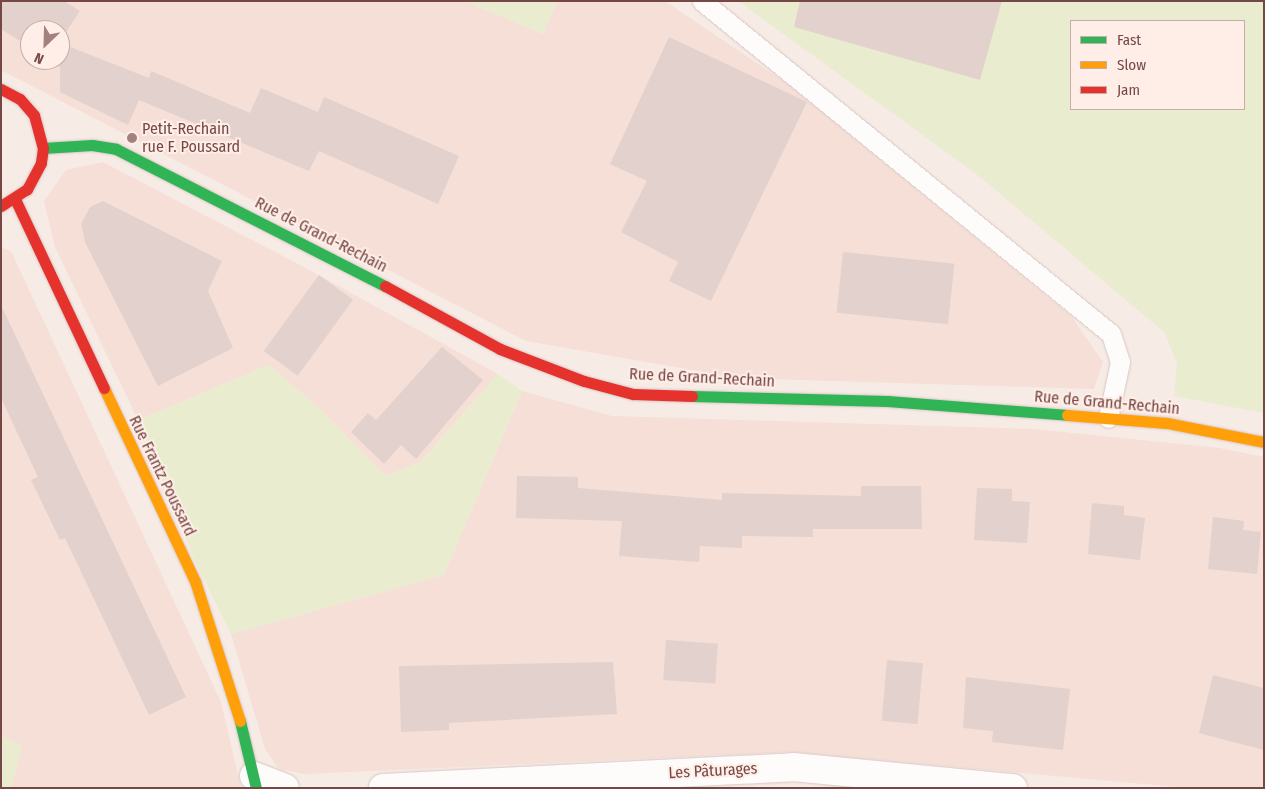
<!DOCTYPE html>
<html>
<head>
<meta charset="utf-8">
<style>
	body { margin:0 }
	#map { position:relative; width:1265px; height:789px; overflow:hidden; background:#f7ebe6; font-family:"Fira Sans Condensed",sans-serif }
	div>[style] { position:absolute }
	.residential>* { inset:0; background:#f5dfd7 }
	.green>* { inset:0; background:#e9eccf }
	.building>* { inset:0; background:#e3d1cd; transform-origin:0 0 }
	.roads { filter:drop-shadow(0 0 1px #d8c7c4) drop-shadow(0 0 1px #d8c7c4) }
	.lane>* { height:19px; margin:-9.5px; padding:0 9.5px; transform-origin:9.5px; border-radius:9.5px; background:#fefcfb }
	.street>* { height:28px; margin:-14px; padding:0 14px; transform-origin:14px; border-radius:14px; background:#fefcfb }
	.fast>* { height:11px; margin:-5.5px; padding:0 5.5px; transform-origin:5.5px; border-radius:5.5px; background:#30b455 }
	.slow>* { height:11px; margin:-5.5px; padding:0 5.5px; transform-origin:5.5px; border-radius:5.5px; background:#ff9f0a }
	.jam>* { height:11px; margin:-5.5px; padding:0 5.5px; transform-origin:5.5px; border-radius:5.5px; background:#e5322d }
	.dots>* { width:14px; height:14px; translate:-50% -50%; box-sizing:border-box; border:2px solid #ffeee7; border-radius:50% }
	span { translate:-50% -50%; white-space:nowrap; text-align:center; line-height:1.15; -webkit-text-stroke:4px #ffeee7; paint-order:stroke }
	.poi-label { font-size:16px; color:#764845 }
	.left { translate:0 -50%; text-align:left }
	.street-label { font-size:16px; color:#764845 }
	.frame { position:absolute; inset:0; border:2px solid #764845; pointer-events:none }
	.legend { position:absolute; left:1070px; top:20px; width:175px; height:90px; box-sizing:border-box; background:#ffeee7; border:1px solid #c8aca6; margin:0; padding:6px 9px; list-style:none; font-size:15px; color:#764845 }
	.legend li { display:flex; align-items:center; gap:10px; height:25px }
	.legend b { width:25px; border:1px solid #c8aca6 }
	.north { position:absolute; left:20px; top:20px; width:50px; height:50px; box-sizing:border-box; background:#ffeee7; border:1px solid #c8aca6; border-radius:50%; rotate:204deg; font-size:14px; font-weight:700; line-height:20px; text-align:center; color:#764845 }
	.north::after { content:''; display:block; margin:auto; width:18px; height:22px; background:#a3817d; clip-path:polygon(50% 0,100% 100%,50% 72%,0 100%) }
</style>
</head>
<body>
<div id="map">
	<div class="residential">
		<i style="clip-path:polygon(evenodd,1px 1px,465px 1px,543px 34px,557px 1px,665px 1px,789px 85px,1071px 316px,1103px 362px,1094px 389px,738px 378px,526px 341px,1px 70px,1px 1px,30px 30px,60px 30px,60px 60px,30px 60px,30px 30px)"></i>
		<i style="clip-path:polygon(103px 162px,304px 267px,498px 374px,420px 462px,386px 476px,319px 408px,269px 365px,138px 420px,55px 247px,44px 201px,66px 170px)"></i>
		<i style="clip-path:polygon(1px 247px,11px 251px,221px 702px,241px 788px,11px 788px,22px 746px,1px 736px)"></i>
		<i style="clip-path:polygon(522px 391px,612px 416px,1034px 429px,1219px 448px,1264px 457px,1264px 788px,1187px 788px,791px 752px,305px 774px,279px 769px,265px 749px,231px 634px,444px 575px)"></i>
	</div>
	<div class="green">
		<i style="clip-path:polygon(465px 1px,557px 1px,543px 34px)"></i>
		<i style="clip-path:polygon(evenodd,738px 1px,1264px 1px,1264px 413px,1174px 396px,1177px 364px,1165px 333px,979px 176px,738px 1px,1071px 21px,1244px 21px,1244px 109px,1071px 109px,1071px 21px)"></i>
		<i style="clip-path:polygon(269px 365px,319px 408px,386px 476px,420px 462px,498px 374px,522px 391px,444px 575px,231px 634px,196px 563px,138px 420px)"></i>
		<i style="clip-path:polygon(1px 736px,22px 746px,11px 788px,1px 788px)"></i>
	</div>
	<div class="building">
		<i style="clip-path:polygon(1px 1px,64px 1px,80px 11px,60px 41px,60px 30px,30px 30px,30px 47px,1px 29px)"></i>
		<i style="clip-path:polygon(800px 1px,1002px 1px,980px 80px,794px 27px)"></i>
		<i style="clip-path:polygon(669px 37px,807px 102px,711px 301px,669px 281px,678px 262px,621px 232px,647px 181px,610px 164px)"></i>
		<i style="clip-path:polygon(60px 43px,149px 78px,151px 71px,250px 113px,261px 88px,318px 112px,324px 97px,459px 156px,438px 204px,319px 151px,309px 171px,139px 100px,128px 125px,60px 92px)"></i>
		<i style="clip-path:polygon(103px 201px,222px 261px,208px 291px,233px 348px,158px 386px,85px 242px,81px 224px,90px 207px)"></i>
		<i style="left:843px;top:252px;width:112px;height:61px;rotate:6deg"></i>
		<i style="left:319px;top:275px;width:42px;height:94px;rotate:36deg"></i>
		<i style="clip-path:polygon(1px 305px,186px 697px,149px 715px,65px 538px,60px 540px,31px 480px,38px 477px,1px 398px)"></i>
		<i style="clip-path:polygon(442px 347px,483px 380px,416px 459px,401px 445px,384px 464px,351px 432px,368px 413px,376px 420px)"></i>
		<i style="clip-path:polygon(517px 476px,578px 477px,578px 488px,722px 500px,722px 493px,861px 496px,861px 486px,921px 486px,922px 529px,813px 529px,813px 537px,742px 536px,742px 548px,700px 546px,699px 562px,619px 556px,622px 521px,516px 518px)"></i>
		<i style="clip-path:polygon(977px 488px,1012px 489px,1012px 501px,1030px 502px,1027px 543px,974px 540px)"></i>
		<i style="clip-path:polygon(1092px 503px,1124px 506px,1124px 515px,1145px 518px,1140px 560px,1088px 554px)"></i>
		<i style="clip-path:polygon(1213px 517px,1244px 521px,1243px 530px,1261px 532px,1257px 574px,1208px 569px)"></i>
		<i style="left:666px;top:640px;width:52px;height:40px;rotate:4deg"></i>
		<i style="left:887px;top:660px;width:36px;height:61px;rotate:5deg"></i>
		<i style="clip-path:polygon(613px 662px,617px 714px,449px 723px,449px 730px,401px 732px,399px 666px)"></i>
		<i style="clip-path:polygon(1213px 675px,1264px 688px,1264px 750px,1199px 733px)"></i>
		<i style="clip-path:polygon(966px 677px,1070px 689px,1063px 750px,992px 742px,993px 731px,963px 728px)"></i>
	</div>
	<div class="roads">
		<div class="lane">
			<i style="left:702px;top:1px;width:527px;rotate:39.15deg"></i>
			<i style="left:1111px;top:334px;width:29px;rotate:72deg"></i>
			<i style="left:1120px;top:362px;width:57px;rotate:102.1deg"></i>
		</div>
		<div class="street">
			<i style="left:254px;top:776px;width:33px;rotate:21deg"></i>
			<i style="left:383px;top:788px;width:411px;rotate:-2.9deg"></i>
			<i style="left:793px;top:767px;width:221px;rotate:5.5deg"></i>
		</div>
		<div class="fast">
			<i style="left:43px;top:148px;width:49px;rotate:-3.5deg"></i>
			<i style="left:92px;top:145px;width:24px;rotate:9deg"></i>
			<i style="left:116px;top:149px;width:302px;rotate:27deg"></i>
			<i style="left:692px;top:396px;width:195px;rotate:1.5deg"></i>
			<i style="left:887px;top:401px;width:181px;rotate:4.4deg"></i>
			<i style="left:240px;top:721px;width:69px;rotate:76.6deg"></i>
		</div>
		<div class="slow">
			<i style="left:104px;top:388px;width:213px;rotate:64.8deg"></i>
			<i style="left:195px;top:581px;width:147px;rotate:72.2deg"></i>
			<i style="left:1067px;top:415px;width:100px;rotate:4.6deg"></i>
			<i style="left:1167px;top:423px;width:99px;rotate:11.1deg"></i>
		</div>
		<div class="jam">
			<i style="left:1px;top:89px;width:21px;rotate:28deg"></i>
			<i style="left:20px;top:99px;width:21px;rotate:49deg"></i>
			<i style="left:34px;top:115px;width:34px;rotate:75deg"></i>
			<i style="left:43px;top:148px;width:15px;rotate:98deg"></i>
			<i style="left:41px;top:163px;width:30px;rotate:118deg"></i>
			<i style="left:27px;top:189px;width:31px;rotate:147deg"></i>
			<i style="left:15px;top:199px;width:209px;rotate:64.8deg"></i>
			<i style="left:385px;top:286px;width:131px;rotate:28.7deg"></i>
			<i style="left:500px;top:349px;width:90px;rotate:20.9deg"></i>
			<i style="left:584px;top:381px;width:51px;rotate:14.9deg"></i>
			<i style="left:633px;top:394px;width:59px;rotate:1.9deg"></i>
		</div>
	</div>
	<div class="dots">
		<i style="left:132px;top:138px;background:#a3817d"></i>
	</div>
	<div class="poi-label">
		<span class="left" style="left:142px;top:138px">Petit-Rechain<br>rue F. Poussard</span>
	</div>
	<div class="street-label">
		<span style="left:321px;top:235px;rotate:27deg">Rue de Grand-Rechain</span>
		<span style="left:702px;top:378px;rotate:3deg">Rue de Grand-Rechain</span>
		<span style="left:1107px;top:403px;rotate:5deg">Rue de Grand-Rechain</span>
		<span style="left:162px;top:476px;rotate:64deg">Rue Frantz Poussard</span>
		<span style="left:713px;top:771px;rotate:-3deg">Les Pâturages</span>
	</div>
	<div class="frame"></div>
	<ul class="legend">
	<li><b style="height:6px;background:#30b455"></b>Fast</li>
	<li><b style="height:6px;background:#ff9f0a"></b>Slow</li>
	<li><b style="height:6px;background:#e5322d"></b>Jam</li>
	</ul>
	<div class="north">N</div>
</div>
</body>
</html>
